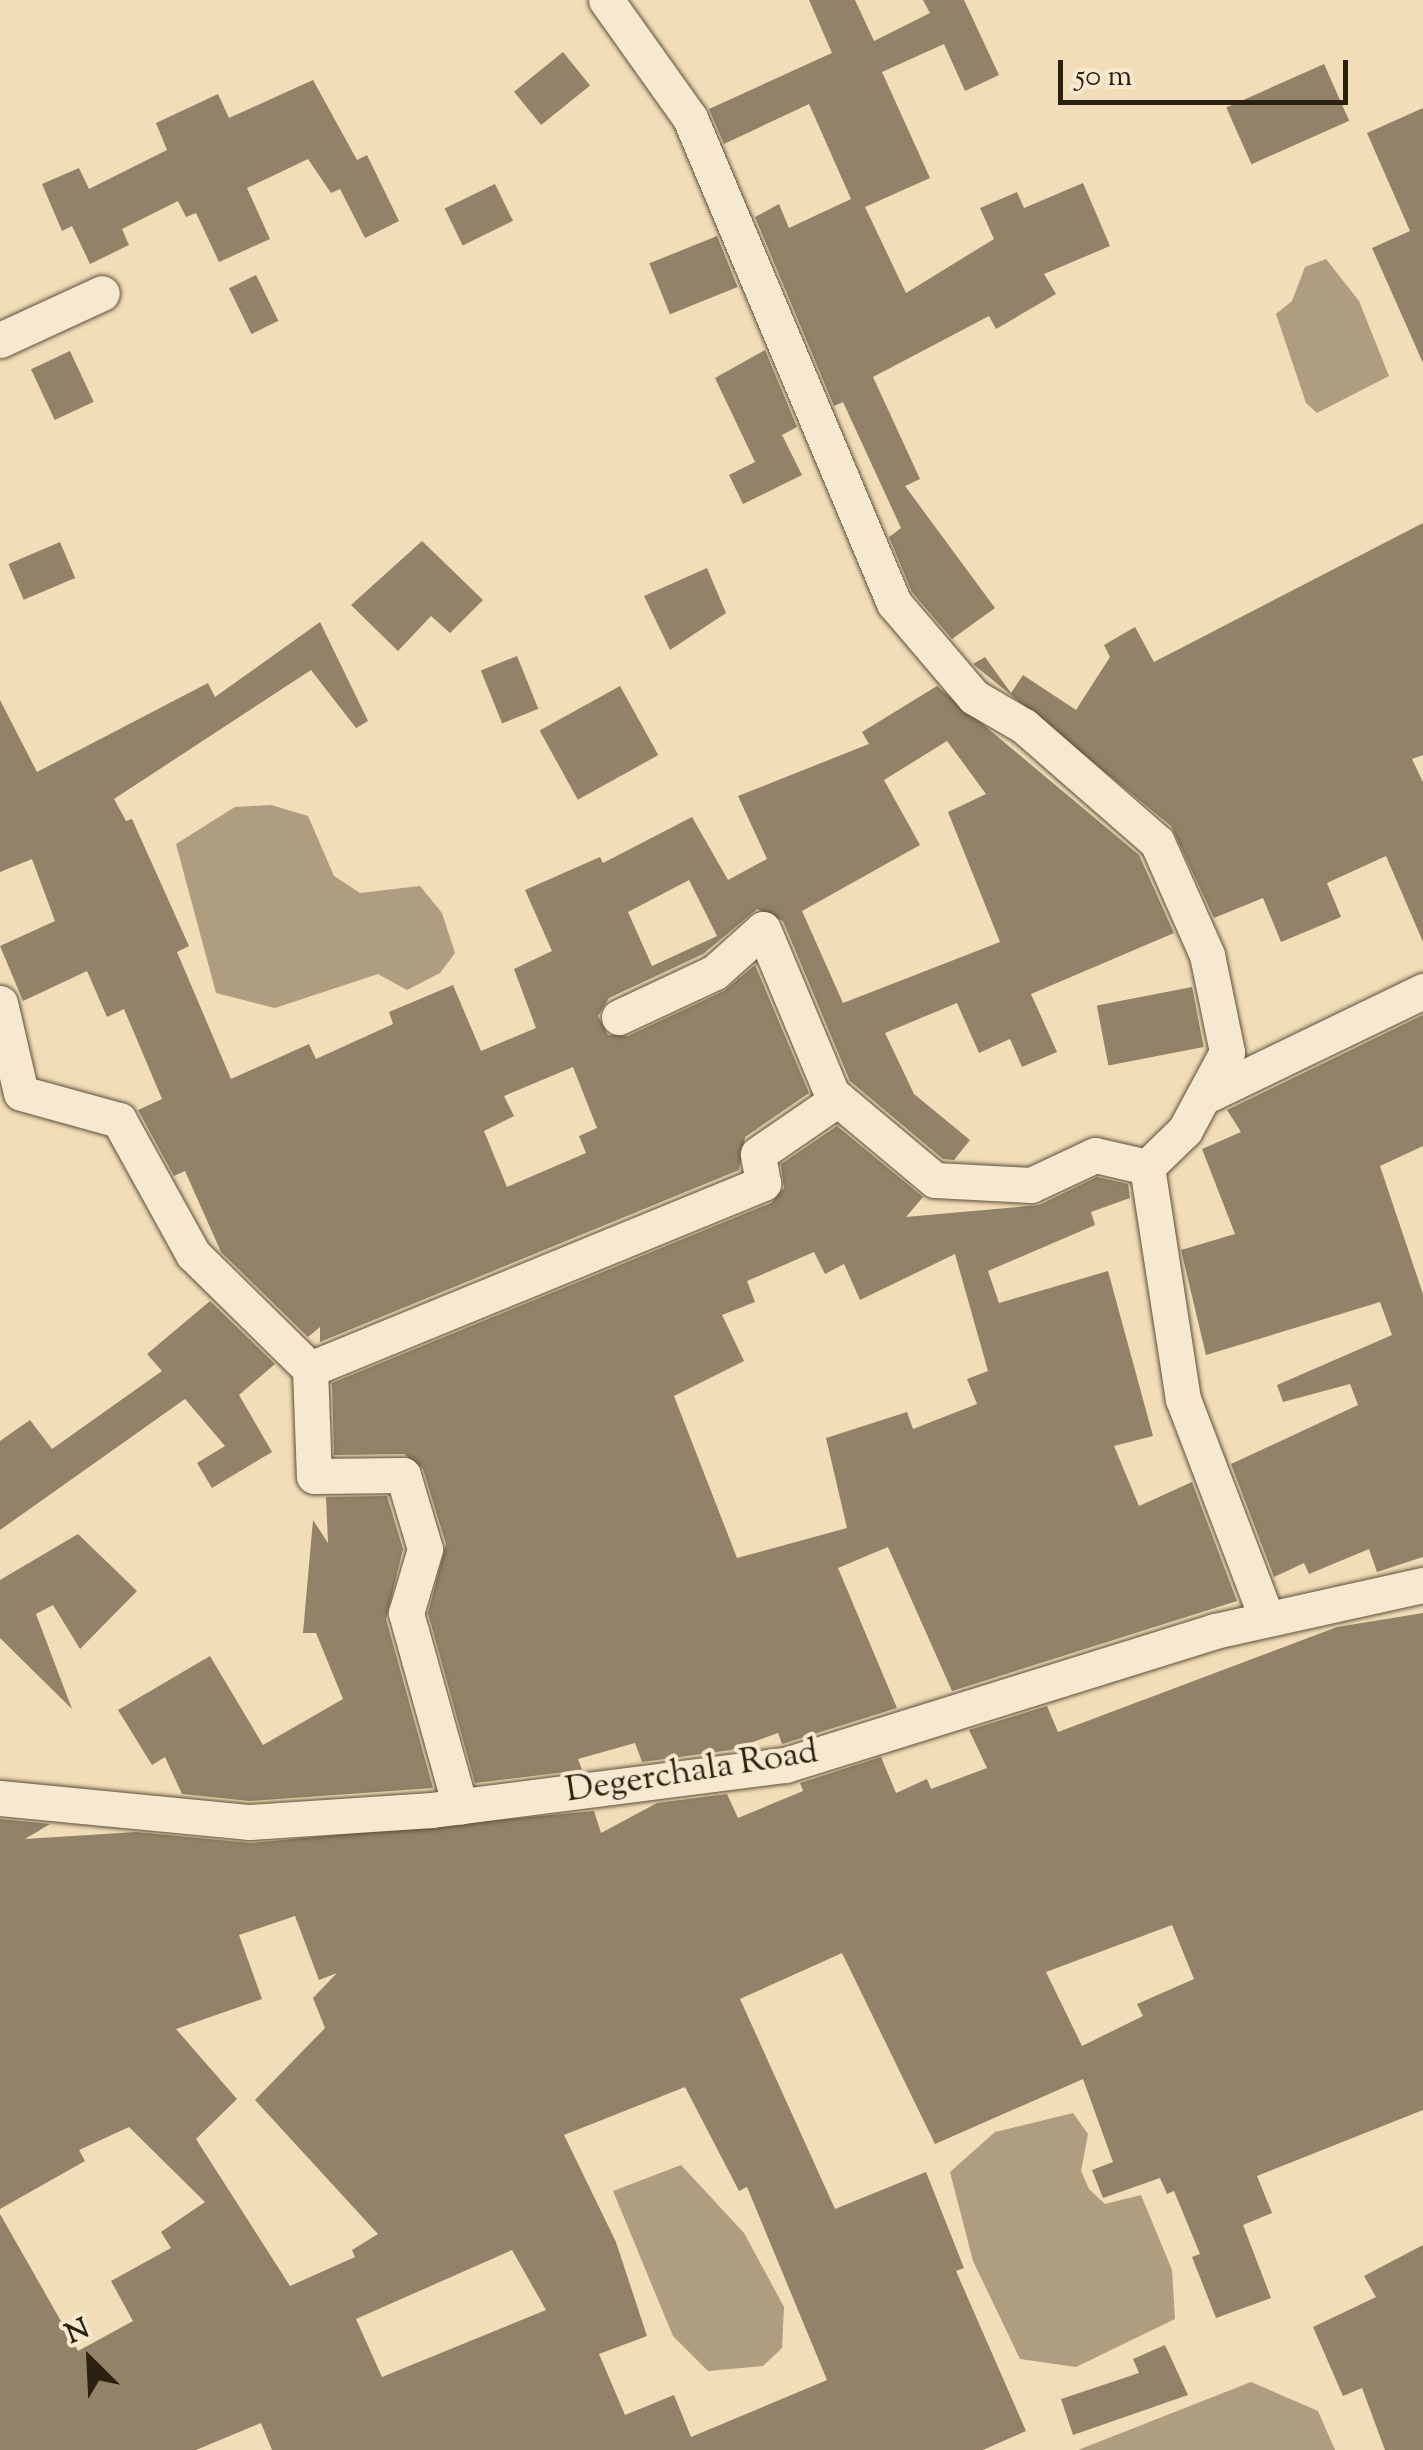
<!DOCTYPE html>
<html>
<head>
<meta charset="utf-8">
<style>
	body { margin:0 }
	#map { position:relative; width:1423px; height:2450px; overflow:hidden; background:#f1ddb7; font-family:"Sorts Mill Goudy",serif }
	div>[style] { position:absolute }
	.water>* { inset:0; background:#ae9d7e }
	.building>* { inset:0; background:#928267; transform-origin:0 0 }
	.roads { filter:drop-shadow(0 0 2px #5d4f3a) drop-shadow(0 0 2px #5d4f3a) }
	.street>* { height:35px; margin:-17.5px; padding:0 17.5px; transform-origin:17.5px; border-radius:17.5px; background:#f6e9d0 }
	span { translate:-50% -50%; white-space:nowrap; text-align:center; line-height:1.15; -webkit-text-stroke:8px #f6e9d0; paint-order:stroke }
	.street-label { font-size:35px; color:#2c2010 }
	.north { position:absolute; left:40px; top:2310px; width:100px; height:100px; -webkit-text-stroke:8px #f6e9d0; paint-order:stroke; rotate:336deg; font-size:28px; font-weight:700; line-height:40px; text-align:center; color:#2c2010 }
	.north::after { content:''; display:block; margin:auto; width:35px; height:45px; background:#2c2010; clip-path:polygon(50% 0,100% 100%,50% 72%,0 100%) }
	.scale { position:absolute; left:1058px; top:60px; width:290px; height:45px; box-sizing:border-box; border:5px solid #2c2010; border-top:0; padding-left:12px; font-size:30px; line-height:35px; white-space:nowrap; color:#2c2010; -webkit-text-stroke:8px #f6e9d0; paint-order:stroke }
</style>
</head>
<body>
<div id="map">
	<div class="water">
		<i style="clip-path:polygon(1326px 259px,1359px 301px,1389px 376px,1317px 413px,1306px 403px,1276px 314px,1292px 301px,1305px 267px)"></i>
		<i style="clip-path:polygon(271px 805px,308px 816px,334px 876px,360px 893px,420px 886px,442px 913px,455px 953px,440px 973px,407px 990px,378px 974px,275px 1008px,216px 993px,176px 844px,235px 807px)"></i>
		<i style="clip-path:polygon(1073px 2113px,1088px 2134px,1081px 2171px,1089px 2189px,1105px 2204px,1141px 2195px,1172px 2270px,1175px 2319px,1076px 2367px,1020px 2359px,973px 2261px,950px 2172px,995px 2132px)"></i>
		<i style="clip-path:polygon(681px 2165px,744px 2233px,784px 2307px,782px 2348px,763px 2366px,708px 2371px,673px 2336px,613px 2191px)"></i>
		<i style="clip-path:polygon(1251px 2382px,1318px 2411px,1335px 2450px,1078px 2450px)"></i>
	</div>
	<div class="building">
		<i style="clip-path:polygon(809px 0,855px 0,874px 41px,930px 13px,923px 0,964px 0,999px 75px,965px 91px,944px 44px,882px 72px,930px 178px,865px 207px,906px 293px,994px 239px,980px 208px,1017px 192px,1024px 208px,1083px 183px,1110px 246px,1044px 274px,1056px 294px,996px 329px,989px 316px,873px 377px,920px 479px,905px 486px,995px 608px,952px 639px,912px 592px,889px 537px,901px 528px,843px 402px,834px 406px,755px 217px,779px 204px,789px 228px,851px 199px,809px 104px,724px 144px,709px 109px,832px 53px)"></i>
		<i style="left:563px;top:52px;width:43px;height:63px;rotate:51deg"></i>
		<i style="left:1324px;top:64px;width:62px;height:107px;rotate:66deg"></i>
		<i style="clip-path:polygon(313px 80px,357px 160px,367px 155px,399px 221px,365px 238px,340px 189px,331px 193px,308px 159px,247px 188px,270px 239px,219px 262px,196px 213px,186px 217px,178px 201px,122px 229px,129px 245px,90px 264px,72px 226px,62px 231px,42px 184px,79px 168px,89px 189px,167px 150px,156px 123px,218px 94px,229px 118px)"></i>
		<i style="clip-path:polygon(1423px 108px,1423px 363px,1372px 248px,1410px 231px,1367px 133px)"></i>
		<i style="left:495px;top:184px;width:41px;height:56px;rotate:64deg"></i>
		<i style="left:717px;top:236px;width:55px;height:73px;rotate:68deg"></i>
		<i style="left:256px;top:275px;width:51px;height:30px;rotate:64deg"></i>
		<i style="clip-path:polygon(765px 350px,797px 427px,782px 435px,802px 475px,743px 504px,729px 475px,755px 462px,715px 378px)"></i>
		<i style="left:70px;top:351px;width:56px;height:43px;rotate:65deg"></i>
		<i style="clip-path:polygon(1423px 523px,1423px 755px,1412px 759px,1423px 782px,1423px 942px,1386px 856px,1327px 883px,1341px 917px,1281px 942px,1263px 898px,1214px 918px,1171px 826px,973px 664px,985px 657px,1011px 693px,1023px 675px,1076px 710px,1110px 657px,1104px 645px,1135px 627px,1154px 662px)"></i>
		<i style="clip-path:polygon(422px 541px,483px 600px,450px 633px,431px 616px,398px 651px,351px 605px)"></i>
		<i style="left:60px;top:542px;width:39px;height:56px;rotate:67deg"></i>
		<i style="clip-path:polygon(707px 568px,726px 613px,670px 650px,644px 596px)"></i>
		<i style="clip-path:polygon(evenodd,320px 622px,368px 721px,356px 728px,311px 670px,114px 799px,126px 821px,132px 819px,189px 946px,177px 952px,231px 1079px,309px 1044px,316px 1059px,393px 1024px,389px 1012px,453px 985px,481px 1051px,536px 1028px,514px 969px,552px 951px,525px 890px,600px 857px,603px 863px,692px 817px,728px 880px,767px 859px,738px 796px,869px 744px,862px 732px,937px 686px,1139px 855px,1174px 933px,1031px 994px,1057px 1052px,1022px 1067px,1010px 1039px,979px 1053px,957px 1003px,885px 1033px,914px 1094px,970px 1140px,954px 1160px,943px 1159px,850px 1081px,783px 921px,757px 909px,703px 954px,609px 998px,598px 1016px,608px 1035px,628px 1036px,724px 991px,755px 965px,809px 1093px,745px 1137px,739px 1170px,320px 1342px,320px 1327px,308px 1337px,221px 1252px,185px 1171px,174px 1176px,138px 1110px,162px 1099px,124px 1009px,107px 1017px,87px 971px,23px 1001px,0 946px,55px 921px,32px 859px,0 872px,0 700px,37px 772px,208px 683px,215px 697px,320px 622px,947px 741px,986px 794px,948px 812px,1000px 942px,843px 1003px,802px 911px,920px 845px,884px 780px,947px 741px,320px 622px,689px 880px,717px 936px,652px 966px,628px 912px,689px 880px,320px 622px,573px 1067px,597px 1128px,579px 1136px,586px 1153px,507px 1187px,484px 1131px,514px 1116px,504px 1096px,573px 1067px)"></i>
		<i style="left:517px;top:656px;width:57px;height:39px;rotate:68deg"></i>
		<i style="left:620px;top:686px;width:79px;height:92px;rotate:61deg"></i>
		<i style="left:1192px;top:987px;width:61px;height:97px;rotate:79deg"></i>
		<i style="clip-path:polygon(1423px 1015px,1423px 1146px,1380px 1166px,1423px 1294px,1423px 1557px,1377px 1572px,1369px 1549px,1309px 1574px,1304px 1563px,1274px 1577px,1231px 1464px,1358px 1405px,1350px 1384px,1283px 1402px,1277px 1385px,1392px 1335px,1380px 1302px,1206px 1355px,1181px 1250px,1235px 1234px,1202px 1149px,1241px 1132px,1227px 1110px)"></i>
		<i style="clip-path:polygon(evenodd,837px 1126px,923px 1197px,906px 1217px,1039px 1205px,1097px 1177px,1128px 1184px,1130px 1198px,1091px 1212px,1095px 1225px,988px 1271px,999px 1303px,1108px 1271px,1153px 1436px,1114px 1446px,1139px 1506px,1192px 1482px,1237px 1601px,952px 1691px,888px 1547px,838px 1568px,897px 1708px,782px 1744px,778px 1733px,731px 1750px,642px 1762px,635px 1743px,578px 1759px,582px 1770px,475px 1783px,428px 1613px,446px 1544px,423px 1469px,404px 1454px,334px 1455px,332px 1383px,771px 1203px,784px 1188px,781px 1164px,837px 1126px,814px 1252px,825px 1274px,844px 1264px,860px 1300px,955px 1254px,988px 1371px,967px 1379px,977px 1404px,913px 1429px,907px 1412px,826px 1438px,847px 1528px,737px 1558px,674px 1396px,744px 1361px,722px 1315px,755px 1302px,747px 1281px,814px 1252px)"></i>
		<i style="clip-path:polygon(210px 1301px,275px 1364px,239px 1395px,272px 1452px,212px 1488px,197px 1463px,225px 1446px,185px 1399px,0 1530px,0 1441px,30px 1420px,52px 1449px,162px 1371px,147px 1354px)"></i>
		<i style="clip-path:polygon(387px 1496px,403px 1549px,386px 1619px,433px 1788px,250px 1801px,182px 1794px,165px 1757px,152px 1765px,118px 1710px,210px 1656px,263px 1745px,343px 1699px,316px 1633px,303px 1633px,313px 1520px,328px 1543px,326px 1497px)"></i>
		<i style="clip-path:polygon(78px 1534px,137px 1591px,80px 1649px,53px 1605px,36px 1614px,72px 1709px,0 1638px,0 1580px)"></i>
		<i style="clip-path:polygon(evenodd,1423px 1613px,1423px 2110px,1257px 2176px,1272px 2213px,1243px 2225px,1271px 2298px,1216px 2318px,1192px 2257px,1200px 2254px,1174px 2191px,1167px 2194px,1160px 2178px,1103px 2198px,1092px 2170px,1113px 2162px,1083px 2079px,935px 2144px,842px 1953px,740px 1999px,835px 2209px,926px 2172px,964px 2268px,956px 2271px,1026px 2431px,983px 2450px,272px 2450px,261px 2423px,196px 2450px,0 2450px,0 2214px,78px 2351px,133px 2321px,111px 2281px,171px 2248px,161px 2232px,205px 2202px,129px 2127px,79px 2150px,85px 2161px,0 2209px,0 1819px,50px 1824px,25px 1839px,136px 1832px,251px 1843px,594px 1811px,601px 1833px,657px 1803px,727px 1794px,738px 1818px,803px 1791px,800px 1783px,881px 1757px,896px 1793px,927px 1779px,931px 1789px,987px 1768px,969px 1730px,1047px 1706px,1058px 1732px,1337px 1627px,1423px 1613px,295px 1916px,319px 1980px,337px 1973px,313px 1998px,325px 2028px,255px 2100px,378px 2234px,352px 2250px,355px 2257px,290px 2286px,196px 2139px,237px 2099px,176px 2029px,262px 1999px,239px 1935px,295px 1916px,1423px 1613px,1172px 1925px,1194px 1979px,1137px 2004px,1143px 2016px,1082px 2046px,1046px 1972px,1172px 1925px,1423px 1613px,685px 2087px,739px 2191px,747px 2187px,827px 2380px,691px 2437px,674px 2395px,625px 2415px,599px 2354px,647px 2336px,616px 2242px,564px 2135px,685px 2087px,1423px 1613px,512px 2250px,546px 2310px,382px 2377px,356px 2319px,512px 2250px)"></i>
		<i style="clip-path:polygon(1423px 2245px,1423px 2450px,1385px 2450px,1362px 2388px,1343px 2396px,1313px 2327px,1376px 2297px,1364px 2276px)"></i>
		<i style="clip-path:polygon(1165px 2345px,1188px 2395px,1073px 2435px,1061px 2399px,1139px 2373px,1133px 2359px)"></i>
	</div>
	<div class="roads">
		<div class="street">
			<i style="left:606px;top:0;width:145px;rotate:54.6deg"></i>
			<i style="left:690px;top:118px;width:526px;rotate:67.19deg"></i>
			<i style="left:894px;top:603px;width:123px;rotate:49.6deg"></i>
			<i style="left:974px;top:697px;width:58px;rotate:30.1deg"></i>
			<i style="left:1024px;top:726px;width:176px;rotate:41.1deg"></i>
			<i style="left:1157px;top:842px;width:124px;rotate:66.1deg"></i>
			<i style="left:1207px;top:955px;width:99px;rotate:78.3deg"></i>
			<i style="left:1227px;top:1052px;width:89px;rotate:118.3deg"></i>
			<i style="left:1185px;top:1130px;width:53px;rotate:135.8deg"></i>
			<i style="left:1147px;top:1167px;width:235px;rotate:81.2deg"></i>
			<i style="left:1183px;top:1399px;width:235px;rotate:69.1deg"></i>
			<i style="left:0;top:340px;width:112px;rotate:-24.7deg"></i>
			<i style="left:0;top:1003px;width:92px;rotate:76.9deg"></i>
			<i style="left:21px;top:1093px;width:102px;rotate:15.4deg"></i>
			<i style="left:119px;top:1120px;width:153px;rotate:61.1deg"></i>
			<i style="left:193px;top:1254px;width:164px;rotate:44.5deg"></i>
			<i style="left:310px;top:1369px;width:107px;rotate:87.9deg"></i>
			<i style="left:314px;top:1476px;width:89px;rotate:-0.6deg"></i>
			<i style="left:403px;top:1475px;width:77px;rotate:73.4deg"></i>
			<i style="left:425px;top:1549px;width:67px;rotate:106.5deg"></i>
			<i style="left:406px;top:1613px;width:201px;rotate:74.4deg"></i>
			<i style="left:619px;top:1017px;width:106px;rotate:-25.1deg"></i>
			<i style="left:715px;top:972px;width:64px;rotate:-41.9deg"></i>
			<i style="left:763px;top:929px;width:179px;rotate:67.3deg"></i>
			<i style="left:832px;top:1094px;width:134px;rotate:39.9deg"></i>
			<i style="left:935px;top:1180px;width:96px;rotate:3deg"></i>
			<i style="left:1031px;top:1185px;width:71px;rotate:-25.1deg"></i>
			<i style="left:1095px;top:1155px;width:53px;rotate:13deg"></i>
			<i style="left:1210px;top:1094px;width:237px;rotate:-25.8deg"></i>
			<i style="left:310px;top:1369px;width:490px;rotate:-22.3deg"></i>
			<i style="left:763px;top:1183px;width:29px;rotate:-100deg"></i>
			<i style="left:758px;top:1154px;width:97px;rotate:-34.5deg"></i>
			<i style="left:0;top:1798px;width:251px;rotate:5.5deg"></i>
			<i style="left:250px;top:1822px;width:182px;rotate:-3.8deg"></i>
			<i style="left:432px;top:1810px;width:356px;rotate:-7.3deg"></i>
			<i style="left:785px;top:1765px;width:450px;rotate:-17.3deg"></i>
			<i style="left:1215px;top:1631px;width:213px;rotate:-12.5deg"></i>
		</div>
	</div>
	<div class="street-label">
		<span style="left:692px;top:1773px;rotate:-9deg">Degerchala Road</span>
	</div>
	<div class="north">N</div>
	<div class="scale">50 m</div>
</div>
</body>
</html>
